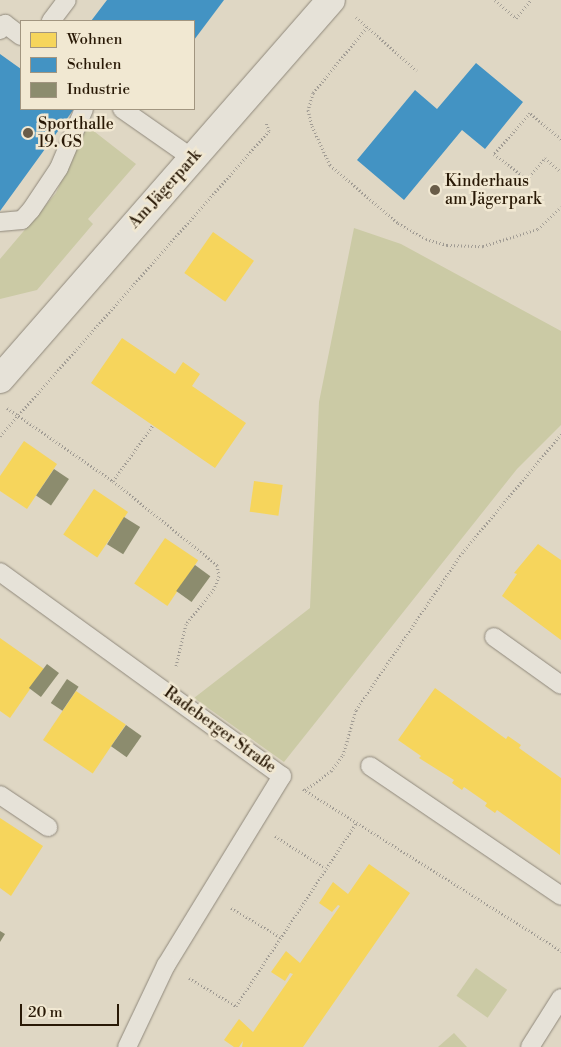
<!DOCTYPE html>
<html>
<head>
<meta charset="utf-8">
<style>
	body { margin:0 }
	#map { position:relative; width:561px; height:1047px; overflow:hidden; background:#dfd7c4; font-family:"Libre Bodoni",serif }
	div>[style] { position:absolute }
	.green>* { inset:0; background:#cbcaa5; transform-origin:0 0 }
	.homes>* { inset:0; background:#f6d55c; transform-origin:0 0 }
	.schools>* { inset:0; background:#4393c3 }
	.industry>* { inset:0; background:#8c8c6e; transform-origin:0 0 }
	.path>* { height:3px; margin-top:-1.5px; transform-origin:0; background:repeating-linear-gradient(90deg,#a19c94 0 1px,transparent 0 3.5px) }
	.roads { filter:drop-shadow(0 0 1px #8f887b) drop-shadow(0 0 1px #8f887b) }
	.lane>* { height:18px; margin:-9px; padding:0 9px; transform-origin:9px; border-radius:9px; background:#e6e2d8 }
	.street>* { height:28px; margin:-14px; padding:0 14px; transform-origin:14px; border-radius:14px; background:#e6e2d8 }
	.dots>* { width:14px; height:14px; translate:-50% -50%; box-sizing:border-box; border:2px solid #f1e8d2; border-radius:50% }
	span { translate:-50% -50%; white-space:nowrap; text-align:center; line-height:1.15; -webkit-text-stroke:5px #f1e8d2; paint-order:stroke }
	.poi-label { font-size:16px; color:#291906 }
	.left { translate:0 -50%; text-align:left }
	.street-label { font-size:16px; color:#291906 }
	.legend { position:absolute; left:20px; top:20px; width:175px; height:90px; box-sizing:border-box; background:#f1e8d2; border:1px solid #a19580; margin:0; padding:6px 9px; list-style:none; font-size:15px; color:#291906 }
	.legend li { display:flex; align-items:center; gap:10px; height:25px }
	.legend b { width:25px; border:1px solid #a19580 }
	.scale { position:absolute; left:20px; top:1004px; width:99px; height:22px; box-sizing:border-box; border:2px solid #291906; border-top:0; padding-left:6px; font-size:15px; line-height:18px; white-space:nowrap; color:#291906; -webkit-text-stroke:4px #f1e8d2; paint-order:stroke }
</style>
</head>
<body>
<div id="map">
	<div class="green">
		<i style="clip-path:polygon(86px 125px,136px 164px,88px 219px,93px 224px,37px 290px,0 299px,0 259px,56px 193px)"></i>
		<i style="clip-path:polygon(354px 228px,401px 244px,561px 331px,561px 425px,517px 469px,284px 762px,194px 698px,310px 608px,319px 402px)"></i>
		<i style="left:476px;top:968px;width:38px;height:34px;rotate:35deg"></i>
		<i style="clip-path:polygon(454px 1033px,467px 1047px,438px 1047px)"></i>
	</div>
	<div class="homes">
		<i style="left:213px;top:232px;width:50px;height:50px;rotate:35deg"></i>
		<i style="clip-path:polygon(122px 338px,175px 374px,183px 362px,200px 374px,192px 386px,246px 423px,215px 468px,91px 383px)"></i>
		<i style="clip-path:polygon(24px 441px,57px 464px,27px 509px,0 491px,0 476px)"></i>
		<i style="left:254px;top:481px;width:29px;height:31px;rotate:8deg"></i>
		<i style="left:94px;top:489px;width:41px;height:55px;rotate:34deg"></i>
		<i style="left:165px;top:538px;width:40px;height:55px;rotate:34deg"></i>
		<i style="clip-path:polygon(538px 544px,561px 560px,561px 640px,502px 596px,517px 574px,514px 573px)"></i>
		<i style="clip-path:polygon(0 638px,44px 669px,10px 718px,0 711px)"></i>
		<i style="clip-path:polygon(435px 688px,506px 739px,508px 736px,521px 745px,519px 748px,561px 778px,560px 855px,497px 810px,495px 813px,485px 806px,487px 803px,464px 787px,462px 790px,452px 783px,454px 780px,419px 758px,421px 756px,398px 740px)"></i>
		<i style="left:76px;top:691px;width:60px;height:59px;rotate:34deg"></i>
		<i style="clip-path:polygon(0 818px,43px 846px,11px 896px,0 888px)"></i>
		<i style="clip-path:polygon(369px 864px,410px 893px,303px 1047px,242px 1047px,243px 1041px,239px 1047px,234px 1047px,224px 1040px,239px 1019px,253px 1032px,293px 974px,290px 973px,285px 981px,271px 972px,286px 951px,300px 963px,340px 906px,338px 905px,332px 912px,319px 903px,333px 882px,348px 894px)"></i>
	</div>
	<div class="schools">
		<i style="clip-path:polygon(107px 0,224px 0,194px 40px,194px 21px,91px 21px)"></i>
		<i style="clip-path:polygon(0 54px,21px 69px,21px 109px,74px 109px,0 211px)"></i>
		<i style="clip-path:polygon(476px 63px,523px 102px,485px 149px,462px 130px,404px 200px,357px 160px,415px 90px,437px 109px)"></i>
	</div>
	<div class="industry">
		<i style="left:54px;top:469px;width:18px;height:32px;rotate:34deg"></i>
		<i style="left:124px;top:517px;width:19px;height:32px;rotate:32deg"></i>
		<i style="left:195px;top:565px;width:19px;height:32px;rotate:36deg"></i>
		<i style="left:47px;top:664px;width:15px;height:30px;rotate:37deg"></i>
		<i style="left:67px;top:679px;width:14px;height:29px;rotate:34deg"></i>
		<i style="left:126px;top:725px;width:19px;height:26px;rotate:35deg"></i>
		<i style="clip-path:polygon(0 931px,5px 934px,0 942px)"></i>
	</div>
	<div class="path">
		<i style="left:495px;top:0;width:28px;rotate:41deg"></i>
		<i style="left:516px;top:18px;width:23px;rotate:-50deg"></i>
		<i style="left:356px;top:17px;width:81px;rotate:41.5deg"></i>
		<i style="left:367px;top:27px;width:85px;rotate:129.3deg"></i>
		<i style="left:313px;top:93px;width:18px;rotate:106deg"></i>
		<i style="left:308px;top:110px;width:16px;rotate:76deg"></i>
		<i style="left:312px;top:126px;width:43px;rotate:65.2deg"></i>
		<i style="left:330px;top:165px;width:89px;rotate:40.5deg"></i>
		<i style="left:398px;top:223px;width:32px;rotate:30deg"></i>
		<i style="left:426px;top:239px;width:22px;rotate:16deg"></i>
		<i style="left:447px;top:245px;width:36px;rotate:2deg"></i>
		<i style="left:483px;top:246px;width:58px;rotate:-17.2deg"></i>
		<i style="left:538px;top:229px;width:32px;rotate:-44deg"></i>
		<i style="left:561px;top:139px;width:40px;rotate:-140deg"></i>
		<i style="left:530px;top:113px;width:55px;rotate:131.3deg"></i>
		<i style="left:494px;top:154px;width:41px;rotate:37.1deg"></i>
		<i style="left:527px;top:179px;width:28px;rotate:-49deg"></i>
		<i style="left:545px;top:158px;width:21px;rotate:41deg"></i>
		<i style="left:7px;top:408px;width:129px;rotate:34.6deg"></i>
		<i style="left:113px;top:481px;width:134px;rotate:38.9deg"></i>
		<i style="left:217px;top:565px;width:11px;rotate:80deg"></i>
		<i style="left:219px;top:576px;width:14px;rotate:111deg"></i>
		<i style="left:214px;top:589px;width:45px;rotate:128.7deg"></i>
		<i style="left:186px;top:624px;width:43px;rotate:103.4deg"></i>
		<i style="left:0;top:436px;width:407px;rotate:-48.6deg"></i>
		<i style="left:269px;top:131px;width:9px;rotate:-108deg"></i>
		<i style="left:113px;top:481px;width:69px;rotate:-54.5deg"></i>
		<i style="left:303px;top:789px;width:305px;rotate:32.1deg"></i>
		<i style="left:305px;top:790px;width:32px;rotate:-36deg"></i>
		<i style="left:331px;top:771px;width:20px;rotate:-53deg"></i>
		<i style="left:343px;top:755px;width:47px;rotate:-73.9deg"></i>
		<i style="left:356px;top:710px;width:189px;rotate:-56deg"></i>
		<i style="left:462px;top:553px;width:155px;rotate:-50.2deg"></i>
		<i style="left:275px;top:836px;width:59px;rotate:32.6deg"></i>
		<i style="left:231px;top:908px;width:57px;rotate:30.6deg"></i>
		<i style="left:189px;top:978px;width:55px;rotate:30.8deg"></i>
		<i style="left:236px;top:1006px;width:220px;rotate:-56.7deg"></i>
	</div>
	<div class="roads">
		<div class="lane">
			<i style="left:51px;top:21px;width:26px;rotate:-53deg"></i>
			<i style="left:0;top:30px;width:8px;rotate:-50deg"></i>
			<i style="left:5px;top:24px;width:20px;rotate:37deg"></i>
			<i style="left:122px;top:109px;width:85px;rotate:35deg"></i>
			<i style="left:0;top:222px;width:22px;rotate:-5deg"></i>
			<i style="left:22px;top:220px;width:13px;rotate:-48deg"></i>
			<i style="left:31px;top:210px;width:50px;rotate:-56.3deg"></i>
			<i style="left:59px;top:168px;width:64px;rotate:-67deg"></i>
			<i style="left:0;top:572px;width:348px;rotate:35.9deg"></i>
			<i style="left:282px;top:776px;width:222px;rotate:121.5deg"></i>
			<i style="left:166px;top:965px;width:91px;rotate:115.4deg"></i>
			<i style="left:494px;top:637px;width:82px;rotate:35.6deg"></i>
			<i style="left:370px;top:766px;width:231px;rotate:34.2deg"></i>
			<i style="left:0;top:795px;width:58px;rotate:33.7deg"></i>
			<i style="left:530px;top:1047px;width:58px;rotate:-57.7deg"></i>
		</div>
		<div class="street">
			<i style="left:0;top:379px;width:503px;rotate:-48.87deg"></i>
		</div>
	</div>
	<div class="dots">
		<i style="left:28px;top:133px;background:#695c48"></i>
		<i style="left:435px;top:190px;background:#695c48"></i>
	</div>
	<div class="poi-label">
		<span class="left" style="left:38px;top:133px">Sporthalle<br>19. GS</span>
		<span class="left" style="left:445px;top:190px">Kinderhaus<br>am Jägerpark</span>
	</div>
	<div class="street-label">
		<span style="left:165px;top:189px;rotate:-48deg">Am Jägerpark</span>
		<span style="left:220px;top:730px;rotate:36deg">Radeberger Straße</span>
	</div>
	<ul class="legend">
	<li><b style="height:14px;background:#f6d55c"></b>Wohnen</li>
	<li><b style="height:14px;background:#4393c3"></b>Schulen</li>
	<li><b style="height:14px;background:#8c8c6e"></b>Industrie</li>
	</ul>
	<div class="scale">20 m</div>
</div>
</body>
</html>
